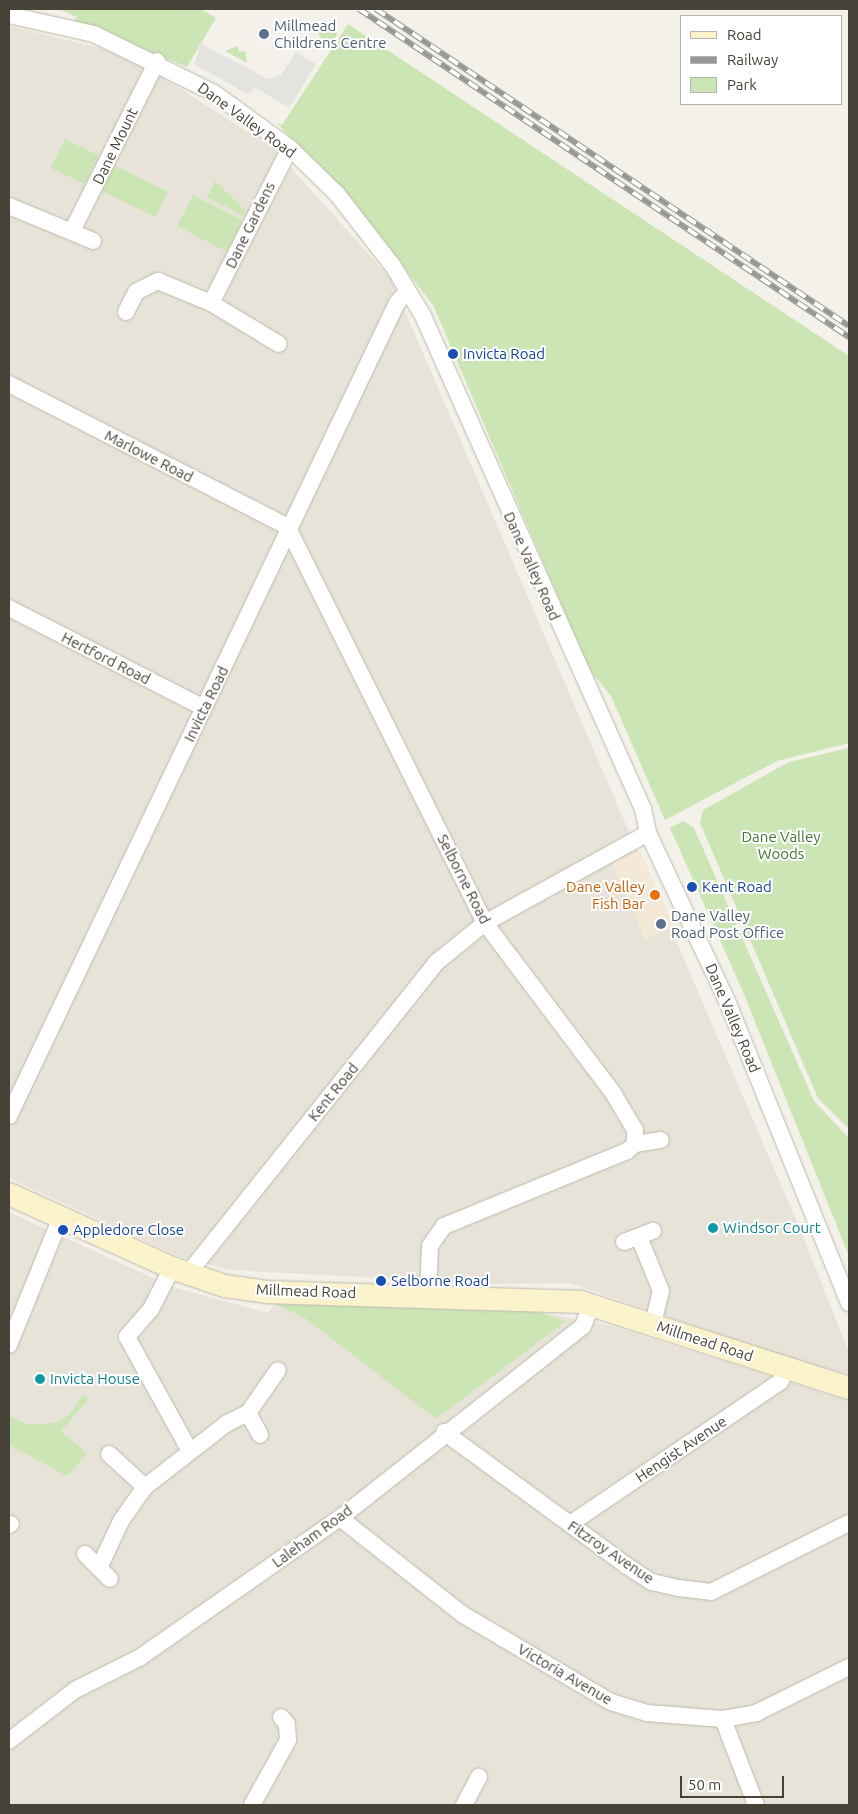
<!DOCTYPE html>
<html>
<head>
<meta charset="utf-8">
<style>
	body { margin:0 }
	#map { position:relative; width:858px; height:1814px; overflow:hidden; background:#f3f1e9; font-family:Ubuntu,sans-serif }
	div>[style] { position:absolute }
	.residential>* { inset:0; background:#e7e3d8 }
	.commercial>* { inset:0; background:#f3e9d6; transform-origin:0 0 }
	.green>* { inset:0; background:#cce5b5; transform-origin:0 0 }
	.round { border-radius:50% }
	.parking>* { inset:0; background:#e5e3e0 }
	.roads { filter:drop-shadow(0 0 1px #beb9ac) drop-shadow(0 0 1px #beb9ac) }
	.street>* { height:16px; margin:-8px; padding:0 8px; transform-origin:8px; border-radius:8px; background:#fff }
	.secondary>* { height:22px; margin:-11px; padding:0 11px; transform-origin:11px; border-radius:11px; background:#fbf3cc }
	.rail>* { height:5.5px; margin-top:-2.75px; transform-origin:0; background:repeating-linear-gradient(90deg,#fff 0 11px,#979797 0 22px); box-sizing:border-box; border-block:1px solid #979797 }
	.dots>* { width:14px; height:14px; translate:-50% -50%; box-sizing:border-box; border:2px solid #fff; border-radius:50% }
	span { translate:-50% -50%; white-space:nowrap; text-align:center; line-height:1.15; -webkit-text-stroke:4px #fff; paint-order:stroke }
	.service-label { font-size:15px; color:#4e5e75 }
	.left { translate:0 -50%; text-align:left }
	.street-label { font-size:15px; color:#474238 }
	.transit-label { font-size:15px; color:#164399 }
	.park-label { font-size:15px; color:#44752f }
	.food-label { font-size:15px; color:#c56008 }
	.right { translate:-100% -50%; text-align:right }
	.culture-label { font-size:15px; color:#0d838f }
	.frame { position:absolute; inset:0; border:10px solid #474238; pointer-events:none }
	.legend { position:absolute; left:680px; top:15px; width:162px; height:90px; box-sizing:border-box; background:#fff; border:1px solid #b5b3af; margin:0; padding:6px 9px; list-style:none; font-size:15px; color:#474238 }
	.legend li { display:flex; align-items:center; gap:10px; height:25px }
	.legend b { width:25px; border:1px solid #b5b3af }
	.scale { position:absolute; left:680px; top:1776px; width:104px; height:22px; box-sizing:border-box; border:2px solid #474238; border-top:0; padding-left:6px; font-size:15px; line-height:18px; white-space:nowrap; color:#474238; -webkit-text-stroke:4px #fff; paint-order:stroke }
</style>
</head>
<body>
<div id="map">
	<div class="residential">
		<i style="clip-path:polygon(9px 26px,128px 55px,274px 149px,391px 279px,801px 1231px,849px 1353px,849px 1374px,787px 1358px,570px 1283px,490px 1284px,230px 1270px,178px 1256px,9px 1178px)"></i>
		<i style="clip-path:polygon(9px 1212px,173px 1287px,268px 1313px,275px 1304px,537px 1312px,612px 1326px,849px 1401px,849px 1805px,9px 1805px)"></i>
	</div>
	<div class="commercial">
		<i style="left:640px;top:851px;width:83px;height:31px;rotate:66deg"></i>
	</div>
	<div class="green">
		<i style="clip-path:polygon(58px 9px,201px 9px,216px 18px,187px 67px,74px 21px,77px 17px)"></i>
		<i class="round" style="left:319px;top:24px;width:18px;height:18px"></i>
		<i style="clip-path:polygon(348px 24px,849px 356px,849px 743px,777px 761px,665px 820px,611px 696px,589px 669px,433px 305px,375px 230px,277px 123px,282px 125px)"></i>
		<i style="clip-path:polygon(238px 46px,239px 52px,245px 51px,247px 63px,225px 51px)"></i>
		<i style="left:65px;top:139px;width:37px;height:32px;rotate:26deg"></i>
		<i style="left:113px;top:165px;width:61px;height:28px;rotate:26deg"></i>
		<i style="clip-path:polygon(215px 181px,246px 211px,243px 215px,207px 197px)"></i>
		<i style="left:193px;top:195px;width:56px;height:35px;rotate:27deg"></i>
		<i style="clip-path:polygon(849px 748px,849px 1129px,818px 1098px,700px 823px,703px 810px,789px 762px)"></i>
		<i style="clip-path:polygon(683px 821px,694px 828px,814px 1101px,849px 1138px,849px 1256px,743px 992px,670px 828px)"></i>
		<i style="clip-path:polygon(275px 1304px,537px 1312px,566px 1321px,436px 1419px,305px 1318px)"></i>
		<i style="clip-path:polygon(83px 1395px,90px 1398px,61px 1431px,87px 1454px,67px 1476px,9px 1445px,9px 1416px,29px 1425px,54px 1423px,69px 1415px)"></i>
	</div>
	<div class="parking">
		<i style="clip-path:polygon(201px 44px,268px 79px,281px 75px,296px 52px,316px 64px,289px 108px,254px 87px,249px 95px,194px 64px)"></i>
	</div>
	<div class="roads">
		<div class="street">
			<i style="left:9px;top:15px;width:87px;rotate:12.6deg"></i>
			<i style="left:94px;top:34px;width:134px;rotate:26.2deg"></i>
			<i style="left:214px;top:93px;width:94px;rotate:35.9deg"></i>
			<i style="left:290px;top:148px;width:66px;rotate:44.4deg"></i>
			<i style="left:337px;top:194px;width:91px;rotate:52.1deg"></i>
			<i style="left:393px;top:266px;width:58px;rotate:59deg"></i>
			<i style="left:423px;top:316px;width:540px;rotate:65.95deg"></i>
			<i style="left:643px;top:809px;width:25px;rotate:78deg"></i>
			<i style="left:648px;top:833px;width:186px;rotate:64.8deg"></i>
			<i style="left:727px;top:1001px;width:326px;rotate:68deg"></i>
			<i style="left:9px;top:206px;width:91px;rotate:22.6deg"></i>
			<i style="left:72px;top:231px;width:190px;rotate:-63.4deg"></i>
			<i style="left:211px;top:303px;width:174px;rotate:-63deg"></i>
			<i style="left:126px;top:312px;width:22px;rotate:-63deg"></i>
			<i style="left:136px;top:292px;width:25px;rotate:-27deg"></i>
			<i style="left:158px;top:281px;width:57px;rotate:22.5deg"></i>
			<i style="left:211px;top:303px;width:79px;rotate:31.1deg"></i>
			<i style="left:9px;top:384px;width:316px;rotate:27.1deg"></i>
			<i style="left:289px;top:530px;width:439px;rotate:63.5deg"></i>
			<i style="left:485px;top:923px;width:213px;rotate:53deg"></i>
			<i style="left:613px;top:1093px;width:43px;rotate:59.3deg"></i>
			<i style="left:635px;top:1130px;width:14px;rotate:90deg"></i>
			<i style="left:635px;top:1144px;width:11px;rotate:139deg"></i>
			<i style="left:627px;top:1151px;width:198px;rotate:157.7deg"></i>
			<i style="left:444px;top:1226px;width:24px;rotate:125deg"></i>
			<i style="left:430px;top:1246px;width:48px;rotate:92.4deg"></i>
			<i style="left:9px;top:608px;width:219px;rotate:27.1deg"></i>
			<i style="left:9px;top:1116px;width:901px;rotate:-64.49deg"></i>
			<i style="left:397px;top:303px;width:13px;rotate:-48deg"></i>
			<i style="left:635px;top:1144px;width:26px;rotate:-9deg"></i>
			<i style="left:639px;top:1237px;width:58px;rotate:67.8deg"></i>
			<i style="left:661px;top:1291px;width:34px;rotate:104deg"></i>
			<i style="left:624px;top:1242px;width:31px;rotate:-21deg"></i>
			<i style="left:172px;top:1268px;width:46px;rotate:117.1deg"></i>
			<i style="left:151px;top:1309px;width:37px;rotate:131deg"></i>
			<i style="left:127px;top:1337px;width:130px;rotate:61.1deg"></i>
			<i style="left:187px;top:1275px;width:401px;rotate:-51.4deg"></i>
			<i style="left:437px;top:962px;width:62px;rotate:-39.1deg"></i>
			<i style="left:485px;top:923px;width:186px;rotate:-28.9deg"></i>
			<i style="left:9px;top:1345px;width:138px;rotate:-67.9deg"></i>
			<i style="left:248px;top:1413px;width:25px;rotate:61deg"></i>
			<i style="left:444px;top:1432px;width:227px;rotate:36.2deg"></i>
			<i style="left:627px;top:1566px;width:30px;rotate:33deg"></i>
			<i style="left:652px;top:1582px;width:28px;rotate:13deg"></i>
			<i style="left:679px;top:1588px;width:32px;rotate:7deg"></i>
			<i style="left:711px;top:1592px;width:154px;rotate:-26.6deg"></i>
			<i style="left:109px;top:1454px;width:49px;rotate:42.5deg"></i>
			<i style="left:340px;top:1518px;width:155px;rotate:38.2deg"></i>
			<i style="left:462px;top:1614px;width:173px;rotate:30.6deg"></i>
			<i style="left:611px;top:1702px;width:38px;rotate:17deg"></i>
			<i style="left:647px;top:1713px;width:76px;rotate:4.5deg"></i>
			<i style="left:723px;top:1719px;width:34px;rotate:-10deg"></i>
			<i style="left:756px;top:1713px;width:104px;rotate:-26.3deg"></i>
			<i style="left:570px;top:1524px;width:254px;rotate:-34.1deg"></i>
			<i style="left:780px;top:1382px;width:15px;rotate:-62deg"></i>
			<i style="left:9px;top:1525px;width:2px;rotate:-27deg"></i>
			<i style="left:85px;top:1554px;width:35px;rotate:45deg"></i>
			<i style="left:99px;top:1568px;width:52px;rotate:-64.9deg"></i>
			<i style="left:121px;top:1521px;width:42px;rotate:-54.8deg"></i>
			<i style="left:145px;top:1487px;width:103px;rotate:-37.9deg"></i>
			<i style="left:226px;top:1424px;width:25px;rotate:-27deg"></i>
			<i style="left:248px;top:1413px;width:52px;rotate:-55.1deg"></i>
			<i style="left:723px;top:1719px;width:92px;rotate:69deg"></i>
			<i style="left:9px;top:1741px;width:83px;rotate:-37.7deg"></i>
			<i style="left:75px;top:1690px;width:72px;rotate:-26.6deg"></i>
			<i style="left:139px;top:1658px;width:245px;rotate:-34.9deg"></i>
			<i style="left:340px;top:1518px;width:310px;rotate:-38.3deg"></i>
			<i style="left:583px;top:1326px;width:24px;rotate:-68deg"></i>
			<i style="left:252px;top:1805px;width:74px;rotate:-61deg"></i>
			<i style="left:288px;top:1740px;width:16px;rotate:-94deg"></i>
			<i style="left:287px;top:1724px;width:9px;rotate:-131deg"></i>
			<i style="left:464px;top:1805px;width:32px;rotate:-62deg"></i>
		</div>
		<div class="secondary">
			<i style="left:9px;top:1194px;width:179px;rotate:24.4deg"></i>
			<i style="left:172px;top:1268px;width:56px;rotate:18.8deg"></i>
			<i style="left:225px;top:1286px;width:42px;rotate:8.1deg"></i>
			<i style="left:267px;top:1292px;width:314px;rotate:1.8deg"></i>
			<i style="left:581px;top:1302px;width:281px;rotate:17.8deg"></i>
		</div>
	</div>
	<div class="rail">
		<i style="left:359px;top:9px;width:590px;rotate:33.8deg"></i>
		<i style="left:376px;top:9px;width:569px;rotate:33.83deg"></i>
	</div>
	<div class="dots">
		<i style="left:264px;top:34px;background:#5c6f8a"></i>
		<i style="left:453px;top:354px;background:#1a4fb4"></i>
		<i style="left:692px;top:887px;background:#1a4fb4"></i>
		<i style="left:655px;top:895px;background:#e8710a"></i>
		<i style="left:661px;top:924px;background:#5c6f8a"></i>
		<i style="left:713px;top:1228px;background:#0f9aa8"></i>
		<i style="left:63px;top:1230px;background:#1a4fb4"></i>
		<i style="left:381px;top:1281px;background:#1a4fb4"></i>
		<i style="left:40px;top:1379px;background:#0f9aa8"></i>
	</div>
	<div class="service-label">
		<span class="left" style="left:274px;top:34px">Millmead<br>Childrens Centre</span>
		<span class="left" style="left:671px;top:924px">Dane Valley<br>Road Post Office</span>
	</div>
	<div class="street-label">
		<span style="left:247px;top:120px;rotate:36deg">Dane Valley Road</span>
		<span style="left:115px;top:146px;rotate:-64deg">Dane Mount</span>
		<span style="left:250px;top:225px;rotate:-64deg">Dane Gardens</span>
		<span style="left:149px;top:456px;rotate:27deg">Marlowe Road</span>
		<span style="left:532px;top:566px;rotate:66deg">Dane Valley Road</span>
		<span style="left:106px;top:658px;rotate:27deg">Hertford Road</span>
		<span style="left:206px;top:704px;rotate:-64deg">Invicta Road</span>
		<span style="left:464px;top:879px;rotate:63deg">Selborne Road</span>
		<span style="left:733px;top:1018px;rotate:67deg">Dane Valley Road</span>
		<span style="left:333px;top:1092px;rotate:-51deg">Kent Road</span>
		<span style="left:306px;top:1291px;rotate:2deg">Millmead Road</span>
		<span style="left:705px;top:1341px;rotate:18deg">Millmead Road</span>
		<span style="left:681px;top:1449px;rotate:-34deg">Hengist Avenue</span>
		<span style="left:312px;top:1536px;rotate:-36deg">Laleham Road</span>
		<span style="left:611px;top:1552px;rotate:34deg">Fitzroy Avenue</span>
		<span style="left:565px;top:1674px;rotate:30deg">Victoria Avenue</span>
	</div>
	<div class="transit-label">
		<span class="left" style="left:463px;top:354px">Invicta Road</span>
		<span class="left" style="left:702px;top:887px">Kent Road</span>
		<span class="left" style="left:73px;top:1230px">Appledore Close</span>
		<span class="left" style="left:391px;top:1281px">Selborne Road</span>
	</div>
	<div class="park-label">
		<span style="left:781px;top:845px">Dane Valley<br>Woods</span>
	</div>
	<div class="food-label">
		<span class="right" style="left:645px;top:895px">Dane Valley<br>Fish Bar</span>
	</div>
	<div class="culture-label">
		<span class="left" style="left:723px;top:1228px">Windsor Court</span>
		<span class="left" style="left:50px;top:1379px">Invicta House</span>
	</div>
	<div class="frame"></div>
	<ul class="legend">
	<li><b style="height:6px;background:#fbf3cc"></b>Road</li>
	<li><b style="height:6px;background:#979797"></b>Railway</li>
	<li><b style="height:14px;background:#cce5b5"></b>Park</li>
	</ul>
	<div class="scale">50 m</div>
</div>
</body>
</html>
